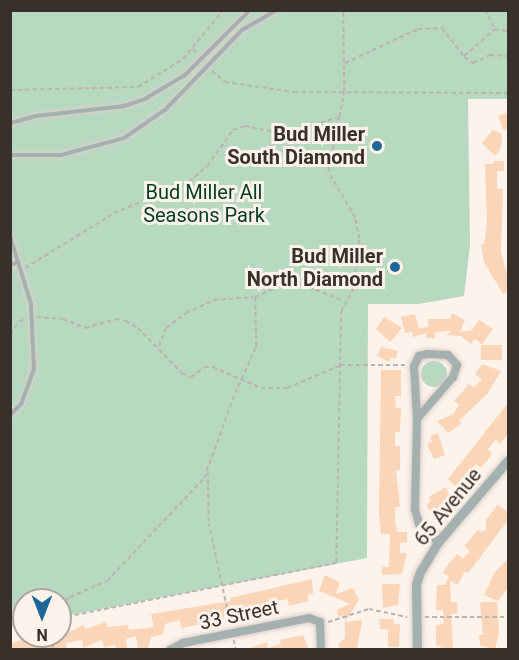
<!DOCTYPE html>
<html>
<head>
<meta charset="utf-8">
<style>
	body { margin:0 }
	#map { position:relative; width:519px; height:660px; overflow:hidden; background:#fef3eb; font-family:Roboto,sans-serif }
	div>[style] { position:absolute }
	.green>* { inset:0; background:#b6d9c0 }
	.round { border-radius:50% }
	.building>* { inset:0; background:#fad5b8; transform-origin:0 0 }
	.path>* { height:1.5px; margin-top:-0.75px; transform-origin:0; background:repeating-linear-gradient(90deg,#bdb4ad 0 4.5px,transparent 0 7.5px) }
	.roads { filter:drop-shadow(0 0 2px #dad0c8) drop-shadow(0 0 2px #dad0c8) }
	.service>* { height:4px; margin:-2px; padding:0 2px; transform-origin:2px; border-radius:2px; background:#a5b0b1 }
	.minor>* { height:8px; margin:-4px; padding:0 4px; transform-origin:4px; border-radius:4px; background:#a5b0b1 }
	.tertiary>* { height:9px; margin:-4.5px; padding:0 4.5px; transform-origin:4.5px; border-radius:4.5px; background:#a5b0b1 }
	.dots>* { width:16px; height:16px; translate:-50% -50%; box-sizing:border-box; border:3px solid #fef3eb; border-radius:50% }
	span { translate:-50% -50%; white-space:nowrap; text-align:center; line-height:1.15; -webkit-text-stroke:6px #fef3eb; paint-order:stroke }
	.poi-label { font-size:20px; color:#37302b; font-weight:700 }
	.right { translate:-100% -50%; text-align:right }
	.park-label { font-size:20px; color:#003e1e }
	.street-label { font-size:20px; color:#37302b }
	.frame { position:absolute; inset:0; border:12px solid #37302b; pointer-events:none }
	.north { position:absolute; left:12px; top:588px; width:60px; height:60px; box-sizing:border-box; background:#fef3eb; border:2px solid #aea59e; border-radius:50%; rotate:180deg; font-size:16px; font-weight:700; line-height:24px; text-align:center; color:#37302b }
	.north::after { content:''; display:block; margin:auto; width:21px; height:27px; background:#1e669a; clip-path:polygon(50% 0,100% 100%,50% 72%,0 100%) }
</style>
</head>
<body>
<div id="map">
	<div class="green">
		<i style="clip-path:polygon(11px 11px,508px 11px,508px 99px,468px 99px,470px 245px,464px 296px,419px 304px,368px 304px,367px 558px,60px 617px,60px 600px,24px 600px,24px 624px,11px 627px)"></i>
		<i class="round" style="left:421px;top:361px;width:26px;height:26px"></i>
	</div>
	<div class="building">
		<i style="clip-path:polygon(508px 113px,508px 129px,503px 130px,498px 115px)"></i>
		<i style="clip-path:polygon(493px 130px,502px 134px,501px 148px,495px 156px,482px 143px)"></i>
		<i style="clip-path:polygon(494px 161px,504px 161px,504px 171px,497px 171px,497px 189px,503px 189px,501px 252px,508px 278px,508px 291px,503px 294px,484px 262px,481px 244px,484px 244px,487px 224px,485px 164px,494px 164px)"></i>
		<i style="clip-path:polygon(452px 313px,465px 320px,460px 332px,472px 330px,479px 320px,493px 329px,482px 344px,475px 339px,471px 344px,461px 336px,446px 335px,452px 331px,435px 332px,435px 338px,426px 338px,426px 333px,413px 337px,412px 332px,405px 333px,401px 317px,415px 314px,419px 328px,428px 327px,428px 319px,450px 319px)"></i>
		<i style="clip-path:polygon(384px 317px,402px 328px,390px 342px,376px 329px)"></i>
		<i style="left:481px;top:345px;width:21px;height:15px"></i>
		<i style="clip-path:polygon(381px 347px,398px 351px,396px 359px,391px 357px,389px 362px,377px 356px)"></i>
		<i style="clip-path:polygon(482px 364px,501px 371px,488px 393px,459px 421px,462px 423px,448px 433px,437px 421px,453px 414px,459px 405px,454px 401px,462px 392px,469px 384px,474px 388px,482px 379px,475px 374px)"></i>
		<i style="clip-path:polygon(381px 370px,401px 370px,401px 396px,395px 396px,396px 408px,401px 408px,400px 432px,395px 432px,395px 446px,400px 446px,400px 470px,396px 471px,400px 507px,395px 507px,395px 519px,397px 532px,407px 532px,407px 542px,400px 543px,400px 553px,407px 553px,402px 574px,382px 575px,382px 567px,389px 567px,390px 534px,381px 534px,379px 512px)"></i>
		<i style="clip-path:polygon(508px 403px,508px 434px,500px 444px,496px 440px,488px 449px,492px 454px,481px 468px,476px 464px,469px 472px,473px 476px,461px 492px,448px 479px)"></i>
		<i style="clip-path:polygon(438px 433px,445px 455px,434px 459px,427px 444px,432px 442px,430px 436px)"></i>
		<i style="clip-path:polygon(446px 487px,452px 503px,438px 515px,433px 515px,426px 505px,431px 501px,429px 497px)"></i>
		<i style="clip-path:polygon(498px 504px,508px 513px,508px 520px,476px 563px,468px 573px,465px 571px,458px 585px,450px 581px,451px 602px,457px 602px,457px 614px,451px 614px,453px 648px,443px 648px,436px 645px,436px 626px,444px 623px,443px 610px,436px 610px,437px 585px,445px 585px,449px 576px,443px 573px,447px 566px,457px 554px,463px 559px,470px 551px,464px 546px,478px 530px,482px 532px,486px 529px,486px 520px)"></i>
		<i style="clip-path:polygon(508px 559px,508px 588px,498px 601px,484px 595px,495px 572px)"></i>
		<i style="clip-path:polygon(325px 575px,340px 582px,336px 594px,353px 588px,359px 600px,345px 622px,362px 620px,357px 650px,339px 650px,339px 643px,345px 638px,345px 615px,338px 617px,337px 610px,350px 604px,319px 591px)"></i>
		<i style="clip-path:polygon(312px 579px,313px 594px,308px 595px,308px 601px,289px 606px,288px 599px,277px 601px,278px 608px,241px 616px,240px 610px,226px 612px,222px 620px,181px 628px,180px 620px,165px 624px,163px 634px,151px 637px,148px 649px,138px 650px,136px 636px,126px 639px,127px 648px,116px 650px,115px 645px,104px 647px,102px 640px,83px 648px,82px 640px,66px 643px,67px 650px,10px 650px,10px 644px,31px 637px,60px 636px,84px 625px,85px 629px,106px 622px,107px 627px,128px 625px,129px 630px,154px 627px,151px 614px,231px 601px,230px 598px)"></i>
		<i style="clip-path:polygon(382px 584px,400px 584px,398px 605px,383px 608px)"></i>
		<i style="clip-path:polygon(480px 602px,497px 602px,499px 631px,495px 650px,480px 645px,479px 635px,483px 635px)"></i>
		<i style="clip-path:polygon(379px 619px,393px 619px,394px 624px,400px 624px,399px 647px,388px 647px,388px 629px,380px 629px)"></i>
		<i style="clip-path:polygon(303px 635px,309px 650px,245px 650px,267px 642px,268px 648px,281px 644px,280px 640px)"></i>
	</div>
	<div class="path">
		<i style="left:485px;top:10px;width:21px;rotate:62deg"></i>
		<i style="left:495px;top:29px;width:13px;rotate:9deg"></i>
		<i style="left:193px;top:49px;width:6px;rotate:45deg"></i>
		<i style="left:464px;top:57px;width:11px;rotate:34deg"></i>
		<i style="left:473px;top:63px;width:19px;rotate:-25deg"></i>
		<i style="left:490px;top:55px;width:18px;rotate:3deg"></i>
		<i style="left:345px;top:63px;width:81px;rotate:-25deg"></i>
		<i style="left:418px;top:29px;width:24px;rotate:-2deg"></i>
		<i style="left:442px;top:28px;width:36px;rotate:52deg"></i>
		<i style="left:464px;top:56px;width:41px;rotate:-41.1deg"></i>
		<i style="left:212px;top:71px;width:17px;rotate:40deg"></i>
		<i style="left:225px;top:82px;width:70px;rotate:8.2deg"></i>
		<i style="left:294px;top:92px;width:214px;rotate:0.3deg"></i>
		<i style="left:10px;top:90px;width:128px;rotate:-1.3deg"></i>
		<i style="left:138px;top:87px;width:53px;rotate:-31.9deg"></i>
		<i style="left:183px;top:59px;width:63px;rotate:-50.8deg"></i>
		<i style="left:25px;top:268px;width:105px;rotate:-31.7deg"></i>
		<i style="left:114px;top:213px;width:81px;rotate:-22.5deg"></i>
		<i style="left:189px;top:182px;width:24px;rotate:-42deg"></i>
		<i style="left:207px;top:166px;width:44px;rotate:-54.2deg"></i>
		<i style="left:233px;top:130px;width:13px;rotate:-18deg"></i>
		<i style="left:245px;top:126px;width:41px;rotate:11.3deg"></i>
		<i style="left:285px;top:134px;width:57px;rotate:-17.5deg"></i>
		<i style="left:339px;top:117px;width:25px;rotate:-79deg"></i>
		<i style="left:344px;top:92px;width:82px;rotate:-90.7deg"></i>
		<i style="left:37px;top:317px;width:26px;rotate:4deg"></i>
		<i style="left:63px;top:319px;width:24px;rotate:22deg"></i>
		<i style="left:85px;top:328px;width:32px;rotate:-16deg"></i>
		<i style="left:116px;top:319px;width:10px;rotate:11deg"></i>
		<i style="left:126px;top:321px;width:14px;rotate:30deg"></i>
		<i style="left:138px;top:328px;width:63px;rotate:45.6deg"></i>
		<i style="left:182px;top:373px;width:10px;rotate:24deg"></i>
		<i style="left:191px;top:377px;width:17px;rotate:-36deg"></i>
		<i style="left:205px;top:367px;width:8px"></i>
		<i style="left:213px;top:367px;width:52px;rotate:23.6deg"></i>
		<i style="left:261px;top:388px;width:26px"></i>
		<i style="left:287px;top:388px;width:59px;rotate:-23.1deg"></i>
		<i style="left:341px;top:365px;width:66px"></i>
		<i style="left:10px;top:334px;width:16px;rotate:-55deg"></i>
		<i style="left:19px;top:321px;width:7px;rotate:-16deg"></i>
		<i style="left:159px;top:346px;width:19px;rotate:-69deg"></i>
		<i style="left:166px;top:328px;width:25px;rotate:-37deg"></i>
		<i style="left:186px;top:313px;width:31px;rotate:-25deg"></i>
		<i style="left:214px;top:300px;width:40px;rotate:-4.3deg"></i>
		<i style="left:208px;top:472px;width:51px;rotate:88.9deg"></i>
		<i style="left:209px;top:523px;width:105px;rotate:77.9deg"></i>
		<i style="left:60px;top:605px;width:13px;rotate:-39deg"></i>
		<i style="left:70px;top:597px;width:40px;rotate:-23.4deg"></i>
		<i style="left:107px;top:581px;width:141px;rotate:-46.7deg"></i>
		<i style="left:204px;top:478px;width:90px;rotate:-70deg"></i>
		<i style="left:235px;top:393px;width:51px;rotate:-65.5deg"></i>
		<i style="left:256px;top:347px;width:50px;rotate:-91.1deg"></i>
		<i style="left:255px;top:297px;width:22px;rotate:-24deg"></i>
		<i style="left:275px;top:288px;width:27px;rotate:-8deg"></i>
		<i style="left:302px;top:284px;width:45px;rotate:22deg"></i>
		<i style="left:425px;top:617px;width:83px"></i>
		<i style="left:60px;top:618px;width:281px;rotate:-11.3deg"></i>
		<i style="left:336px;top:563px;width:251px;rotate:-88.9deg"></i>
		<i style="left:341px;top:312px;width:26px;rotate:-62deg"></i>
		<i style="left:353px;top:289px;width:50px;rotate:-83.2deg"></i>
		<i style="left:359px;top:239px;width:21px;rotate:-101deg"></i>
		<i style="left:355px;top:218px;width:53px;rotate:-120.4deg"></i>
		<i style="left:328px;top:172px;width:56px;rotate:-78.7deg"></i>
		<i style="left:328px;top:622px;width:43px;rotate:-17.6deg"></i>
		<i style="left:369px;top:609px;width:39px;rotate:12deg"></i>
		<i style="left:51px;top:636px;width:14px;rotate:78deg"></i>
		<i style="left:234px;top:640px;width:10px;rotate:79deg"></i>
	</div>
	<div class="roads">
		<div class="service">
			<i style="left:10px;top:123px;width:27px;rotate:-15deg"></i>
			<i style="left:36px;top:116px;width:89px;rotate:-6.5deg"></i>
			<i style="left:124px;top:106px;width:22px;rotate:-18deg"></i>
			<i style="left:145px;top:99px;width:47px;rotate:-31deg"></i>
			<i style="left:185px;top:75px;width:92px;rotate:-45deg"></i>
			<i style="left:10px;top:155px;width:51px"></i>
			<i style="left:61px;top:155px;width:65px;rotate:-15.1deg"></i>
			<i style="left:124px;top:138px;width:51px;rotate:-34.6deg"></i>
			<i style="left:166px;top:109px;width:110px;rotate:-46.1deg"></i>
			<i style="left:242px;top:30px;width:39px;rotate:-30deg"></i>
			<i style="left:10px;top:236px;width:71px;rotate:72.8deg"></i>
			<i style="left:31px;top:304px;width:65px;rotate:87.4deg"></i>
			<i style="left:34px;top:369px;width:37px;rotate:110deg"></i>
			<i style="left:21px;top:404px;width:16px;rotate:135deg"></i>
			<i style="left:10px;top:265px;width:9px;rotate:-21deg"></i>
		</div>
		<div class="minor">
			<i style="left:427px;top:354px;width:21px;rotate:3deg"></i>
			<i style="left:448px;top:355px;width:13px;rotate:48deg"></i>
			<i style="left:457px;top:365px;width:13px;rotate:108deg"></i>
			<i style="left:453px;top:377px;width:55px;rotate:130.6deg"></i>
			<i style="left:417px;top:419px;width:53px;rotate:-93.2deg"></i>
			<i style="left:414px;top:366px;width:11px;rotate:-63deg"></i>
			<i style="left:419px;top:356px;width:8px;rotate:-14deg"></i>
			<i style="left:417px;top:419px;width:91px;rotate:91.3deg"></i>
			<i style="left:415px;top:510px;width:15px;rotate:74deg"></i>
			<i style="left:419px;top:524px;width:26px;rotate:43deg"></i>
			<i style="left:170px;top:650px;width:15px;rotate:-28deg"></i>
			<i style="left:183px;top:643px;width:128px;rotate:-11.2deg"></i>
			<i style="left:309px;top:618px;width:12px;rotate:20deg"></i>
			<i style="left:320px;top:622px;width:28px;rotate:88deg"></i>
		</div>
		<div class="tertiary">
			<i style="left:417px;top:650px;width:66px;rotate:-90.9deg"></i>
			<i style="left:416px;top:584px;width:13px;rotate:-72deg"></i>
			<i style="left:420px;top:572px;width:35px;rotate:-59deg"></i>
			<i style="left:438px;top:542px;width:108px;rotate:-49.5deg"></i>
		</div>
	</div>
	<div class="dots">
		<i style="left:377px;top:146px;background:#1e669a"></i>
		<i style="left:395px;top:267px;background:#1e669a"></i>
	</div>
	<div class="poi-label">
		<span class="right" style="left:365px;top:146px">Bud Miller<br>South Diamond</span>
		<span class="right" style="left:383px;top:268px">Bud Miller<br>North Diamond</span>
	</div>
	<div class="park-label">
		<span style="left:204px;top:204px">Bud Miller All<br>Seasons Park</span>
	</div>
	<div class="street-label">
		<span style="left:448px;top:507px;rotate:-51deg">65 Avenue</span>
		<span style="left:239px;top:615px;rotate:-12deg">33 Street</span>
	</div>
	<div class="frame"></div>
	<div class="north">N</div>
</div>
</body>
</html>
